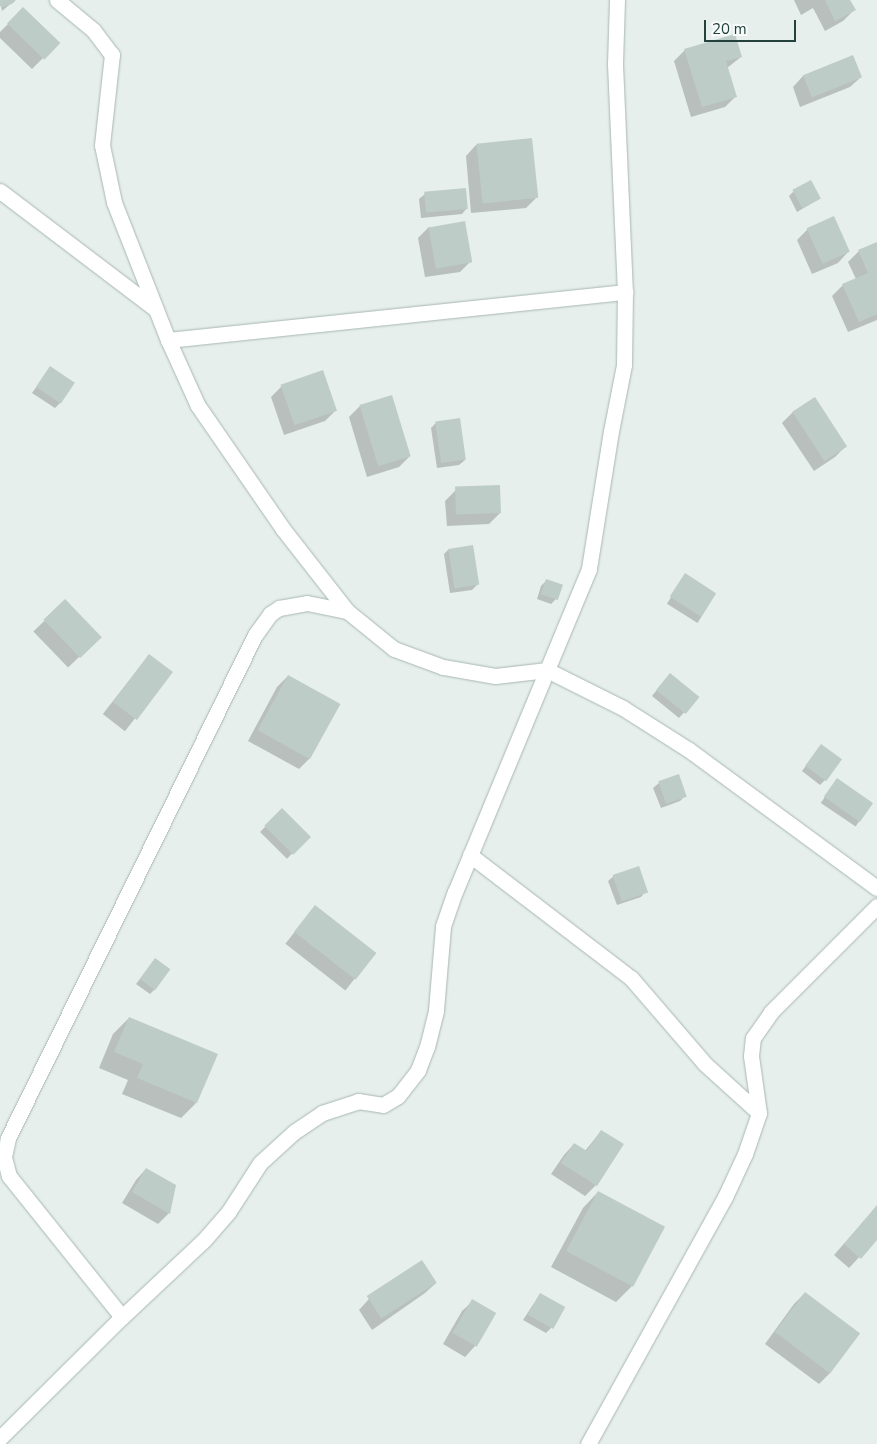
<!DOCTYPE html>
<html>
<head>
<meta charset="utf-8">
<style>
	body { margin:0 }
	#map { position:relative; width:877px; height:1444px; overflow:hidden; background:#e6efec; font-family:"Nunito Sans",sans-serif }
	div>[style] { position:absolute }
	.shadow>* { inset:0; background:#0003; transform-origin:0 0 }
	.building>* { inset:0; background:#beccc8; transform-origin:0 0 }
	.roads { filter:drop-shadow(0 0 1px #a8b7b4) drop-shadow(0 0 1px #a8b7b4) }
	.minor>* { height:15px; margin:-7.5px; padding:0 7.5px; transform-origin:7.5px; border-radius:7.5px; background:#fff }
	span { translate:-50% -50%; white-space:nowrap; text-align:center; line-height:1.15; -webkit-text-stroke:4px #f7fbf9; paint-order:stroke }
	.scale { position:absolute; left:704px; top:20px; width:92px; height:22px; box-sizing:border-box; border:2px solid #25413c; border-top:0; padding-left:6px; font-size:15px; line-height:18px; white-space:nowrap; color:#25413c; -webkit-text-stroke:4px #f7fbf9; paint-order:stroke }
</style>
</head>
<body>
<div id="map">
	<div class="shadow">
		<i style="clip-path:polygon(0 0,15px 0,2px 11px)"></i>
		<i style="clip-path:polygon(794px 0,849px 0,854px 10px,843px 21px,825px 31px,813px 8px,801px 15px)"></i>
		<i style="clip-path:polygon(23px 9px,58px 43px,32px 69px,0 38px,0 32px)"></i>
		<i style="clip-path:polygon(685px 50px,741px 57px,727px 68px,736px 96px,725px 107px,691px 117px,674px 61px)"></i>
		<i style="clip-path:polygon(853px 57px,861px 77px,850px 87px,800px 107px,793px 87px,803px 76px)"></i>
		<i style="clip-path:polygon(476px 145px,537px 197px,526px 208px,471px 213px,466px 156px)"></i>
		<i style="clip-path:polygon(794px 191px,819px 199px,797px 212px,789px 196px)"></i>
		<i style="clip-path:polygon(425px 194px,467px 208px,462px 214px,421px 218px,419px 199px)"></i>
		<i style="clip-path:polygon(429px 227px,471px 261px,460px 272px,425px 277px,418px 238px)"></i>
		<i style="clip-path:polygon(808px 229px,848px 252px,838px 263px,812px 274px,797px 240px)"></i>
		<i style="clip-path:polygon(877px 243px,877px 320px,848px 332px,832px 296px,843px 285px,856px 279px,848px 262px,859px 251px)"></i>
		<i style="clip-path:polygon(50px 368px,60px 403px,55px 408px,32px 393px)"></i>
		<i style="clip-path:polygon(282px 386px,336px 410px,325px 421px,284px 435px,271px 397px)"></i>
		<i style="clip-path:polygon(814px 398px,846px 446px,835px 457px,814px 471px,782px 423px,793px 412px)"></i>
		<i style="clip-path:polygon(360px 406px,410px 456px,399px 467px,367px 477px,349px 417px)"></i>
		<i style="clip-path:polygon(436px 423px,465px 460px,459px 465px,437px 468px,431px 428px)"></i>
		<i style="clip-path:polygon(456px 490px,500px 513px,489px 524px,447px 526px,445px 501px)"></i>
		<i style="clip-path:polygon(449px 549px,478px 584px,472px 590px,450px 593px,444px 554px)"></i>
		<i style="left:685px;top:575px;width:36px;height:34px;rotate:32deg"></i>
		<i style="clip-path:polygon(547px 580px,556px 599px,551px 604px,537px 599px,541px 586px)"></i>
		<i style="left:65px;top:601px;width:50px;height:44px;rotate:46deg"></i>
		<i style="left:149px;top:655px;width:28px;height:75px;rotate:38deg"></i>
		<i style="clip-path:polygon(288px 676px,310px 758px,299px 769px,248px 741px,277px 687px)"></i>
		<i style="clip-path:polygon(665px 680px,698px 697px,679px 718px,652px 696px)"></i>
		<i style="clip-path:polygon(821px 746px,825px 780px,820px 785px,802px 771px)"></i>
		<i style="left:837px;top:779px;width:42px;height:29px;rotate:34deg"></i>
		<i style="clip-path:polygon(659px 783px,685px 796px,680px 801px,661px 808px,653px 788px)"></i>
		<i style="left:282px;top:810px;width:38px;height:31px;rotate:45deg"></i>
		<i style="clip-path:polygon(614px 876px,646px 891px,641px 897px,617px 905px,608px 881px)"></i>
		<i style="left:315px;top:906px;width:76px;height:48px;rotate:38deg"></i>
		<i style="clip-path:polygon(155px 960px,155px 989px,150px 994px,136px 984px)"></i>
		<i style="clip-path:polygon(129px 1018px,196px 1103px,181px 1118px,122px 1094px,128px 1080px,99px 1068px,113px 1034px)"></i>
		<i style="clip-path:polygon(601px 1131px,596px 1185px,585px 1196px,551px 1174px,564px 1155px,574px 1144px,585px 1151px)"></i>
		<i style="clip-path:polygon(146px 1169px,175px 1186px,169px 1213px,158px 1224px,122px 1203px,136px 1180px)"></i>
		<i style="clip-path:polygon(598px 1192px,663px 1228px,632px 1286px,616px 1302px,551px 1267px,583px 1208px)"></i>
		<i style="clip-path:polygon(877px 1206px,877px 1238px,849px 1268px,834px 1255px)"></i>
		<i style="clip-path:polygon(436px 1283px,425px 1293px,372px 1330px,359px 1310px,369px 1299px)"></i>
		<i style="clip-path:polygon(805px 1293px,859px 1333px,830px 1373px,819px 1384px,765px 1344px,794px 1304px)"></i>
		<i style="clip-path:polygon(540px 1294px,551px 1328px,546px 1333px,523px 1320px)"></i>
		<i style="clip-path:polygon(473px 1301px,475px 1346px,465px 1357px,443px 1344px,462px 1311px)"></i>
	</div>
	<div class="building">
		<i style="clip-path:polygon(0 0,16px 0,12px 4px,2px 7px,0 6px)"></i>
		<i style="clip-path:polygon(825px 0,850px 0,856px 10px,835px 21px)"></i>
		<i style="left:23px;top:7px;width:52px;height:23px;rotate:44deg"></i>
		<i style="clip-path:polygon(735px 34px,742px 57px,726px 61px,737px 97px,702px 107px,684px 49px)"></i>
		<i style="left:853px;top:55px;width:24px;height:54px;rotate:68deg"></i>
		<i style="left:532px;top:138px;width:60px;height:56px;rotate:84deg"></i>
		<i style="left:811px;top:180px;width:21px;height:21px;rotate:62deg"></i>
		<i style="left:466px;top:188px;width:21px;height:42px;rotate:85deg"></i>
		<i style="left:834px;top:216px;width:39px;height:30px;rotate:66deg"></i>
		<i style="left:465px;top:221px;width:42px;height:37px;rotate:80deg"></i>
		<i style="clip-path:polygon(877px 242px,877px 314px,859px 322px,842px 284px,868px 273px,858px 250px)"></i>
		<i style="left:50px;top:366px;width:30px;height:25px;rotate:34deg"></i>
		<i style="left:323px;top:370px;width:43px;height:45px;rotate:71deg"></i>
		<i style="left:392px;top:395px;width:64px;height:34px;rotate:73deg"></i>
		<i style="left:815px;top:397px;width:59px;height:27px;rotate:57deg"></i>
		<i style="left:460px;top:418px;width:42px;height:25px;rotate:82deg"></i>
		<i style="left:500px;top:485px;width:28px;height:45px;rotate:88deg"></i>
		<i style="left:473px;top:545px;width:40px;height:25px;rotate:81deg"></i>
		<i style="left:685px;top:573px;width:37px;height:28px;rotate:33deg"></i>
		<i style="left:546px;top:579px;width:18px;height:16px;rotate:19deg"></i>
		<i style="left:65px;top:599px;width:53px;height:30px;rotate:46deg"></i>
		<i style="left:149px;top:654px;width:30px;height:60px;rotate:37deg"></i>
		<i style="left:670px;top:673px;width:38px;height:22px;rotate:39deg"></i>
		<i style="left:288px;top:675px;width:60px;height:63px;rotate:29deg"></i>
		<i style="left:821px;top:744px;width:26px;height:27px;rotate:36deg"></i>
		<i style="left:679px;top:774px;width:24px;height:22px;rotate:71deg"></i>
		<i style="left:837px;top:778px;width:44px;height:23px;rotate:35deg"></i>
		<i style="left:282px;top:808px;width:41px;height:25px;rotate:45deg"></i>
		<i style="left:639px;top:866px;width:28px;height:28px;rotate:71deg"></i>
		<i style="left:315px;top:905px;width:78px;height:34px;rotate:38deg"></i>
		<i style="left:155px;top:958px;width:19px;height:26px;rotate:36deg"></i>
		<i style="clip-path:polygon(129px 1017px,218px 1054px,197px 1103px,137px 1078px,143px 1064px,114px 1052px)"></i>
		<i style="clip-path:polygon(601px 1130px,624px 1144px,597px 1186px,561px 1163px,574px 1143px,587px 1151px)"></i>
		<i style="clip-path:polygon(146px 1168px,176px 1185px,170px 1214px,132px 1192px)"></i>
		<i style="left:598px;top:1191px;width:76px;height:68px;rotate:28deg"></i>
		<i style="clip-path:polygon(877px 1205px,877px 1240px,861px 1259px,844px 1244px)"></i>
		<i style="left:422px;top:1260px;width:27px;height:66px;rotate:57deg"></i>
		<i style="left:805px;top:1292px;width:69px;height:50px;rotate:37deg"></i>
		<i style="left:540px;top:1293px;width:29px;height:25px;rotate:29deg"></i>
		<i style="left:472px;top:1299px;width:28px;height:39px;rotate:30deg"></i>
	</div>
	<div class="roads">
		<div class="minor">
			<i style="left:617px;top:0;width:64px;rotate:91.8deg"></i>
			<i style="left:615px;top:64px;width:228px;rotate:87.5deg"></i>
			<i style="left:625px;top:292px;width:73px;rotate:90.8deg"></i>
			<i style="left:624px;top:365px;width:67px;rotate:101.1deg"></i>
			<i style="left:611px;top:431px;width:140px;rotate:99.1deg"></i>
			<i style="left:589px;top:569px;width:109px;rotate:112.6deg"></i>
			<i style="left:547px;top:670px;width:85px;rotate:26.6deg"></i>
			<i style="left:623px;top:708px;width:78px;rotate:32.5deg"></i>
			<i style="left:689px;top:750px;width:233px;rotate:36.3deg"></i>
			<i style="left:0;top:191px;width:193px;rotate:37.2deg"></i>
			<i style="left:168px;top:340px;width:460px;rotate:-6deg"></i>
			<i style="left:470px;top:855px;width:203px;rotate:37.4deg"></i>
			<i style="left:631px;top:978px;width:113px;rotate:49.3deg"></i>
			<i style="left:705px;top:1064px;width:73px;rotate:42.2deg"></i>
			<i style="left:122px;top:1317px;width:181px;rotate:-128.7deg"></i>
			<i style="left:9px;top:1176px;width:20px;rotate:-105deg"></i>
			<i style="left:4px;top:1157px;width:19px;rotate:-78deg"></i>
			<i style="left:8px;top:1138px;width:560px;rotate:-63.85deg"></i>
			<i style="left:255px;top:635px;width:26px;rotate:-54deg"></i>
			<i style="left:270px;top:614px;width:11px;rotate:-34deg"></i>
			<i style="left:279px;top:608px;width:28px;rotate:-10deg"></i>
			<i style="left:307px;top:603px;width:41px;rotate:11.3deg"></i>
			<i style="left:0;top:1438px;width:172px;rotate:-44.8deg"></i>
			<i style="left:122px;top:1317px;width:112px;rotate:-43.2deg"></i>
			<i style="left:204px;top:1240px;width:38px;rotate:-49deg"></i>
			<i style="left:229px;top:1211px;width:57px;rotate:-57.1deg"></i>
			<i style="left:260px;top:1163px;width:46px;rotate:-42.4deg"></i>
			<i style="left:294px;top:1132px;width:34px;rotate:-34deg"></i>
			<i style="left:322px;top:1113px;width:38px;rotate:-18deg"></i>
			<i style="left:358px;top:1101px;width:25px;rotate:9deg"></i>
			<i style="left:383px;top:1105px;width:17px;rotate:-31deg"></i>
			<i style="left:398px;top:1096px;width:33px;rotate:-52deg"></i>
			<i style="left:418px;top:1070px;width:25px;rotate:-69deg"></i>
			<i style="left:427px;top:1047px;width:38px;rotate:-76deg"></i>
			<i style="left:436px;top:1010px;width:84px;rotate:-85.2deg"></i>
			<i style="left:443px;top:926px;width:36px;rotate:-71deg"></i>
			<i style="left:455px;top:892px;width:240px;rotate:-67.5deg"></i>
			<i style="left:547px;top:670px;width:52px;rotate:173.4deg"></i>
			<i style="left:495px;top:676px;width:53px;rotate:-170.2deg"></i>
			<i style="left:443px;top:667px;width:52px;rotate:-159.8deg"></i>
			<i style="left:394px;top:649px;width:60px;rotate:-141deg"></i>
			<i style="left:347px;top:611px;width:104px;rotate:-128deg"></i>
			<i style="left:283px;top:529px;width:150px;rotate:-124.6deg"></i>
			<i style="left:198px;top:406px;width:72px;rotate:-114.4deg"></i>
			<i style="left:168px;top:340px;width:148px;rotate:-111.4deg"></i>
			<i style="left:114px;top:202px;width:58px;rotate:-101.9deg"></i>
			<i style="left:102px;top:145px;width:91px;rotate:-83.7deg"></i>
			<i style="left:112px;top:55px;width:31px;rotate:-127deg"></i>
			<i style="left:93px;top:30px;width:47px;rotate:-140.2deg"></i>
			<i style="left:588px;top:1444px;width:282px;rotate:-61deg"></i>
			<i style="left:725px;top:1197px;width:47px;rotate:-65.1deg"></i>
			<i style="left:745px;top:1154px;width:43px;rotate:-71.1deg"></i>
			<i style="left:759px;top:1113px;width:58px;rotate:-98deg"></i>
			<i style="left:751px;top:1056px;width:18px;rotate:-84deg"></i>
			<i style="left:753px;top:1038px;width:32px;rotate:-55deg"></i>
			<i style="left:771px;top:1012px;width:150px;rotate:-45deg"></i>
		</div>
	</div>
	<div class="scale">20 m</div>
</div>
</body>
</html>
